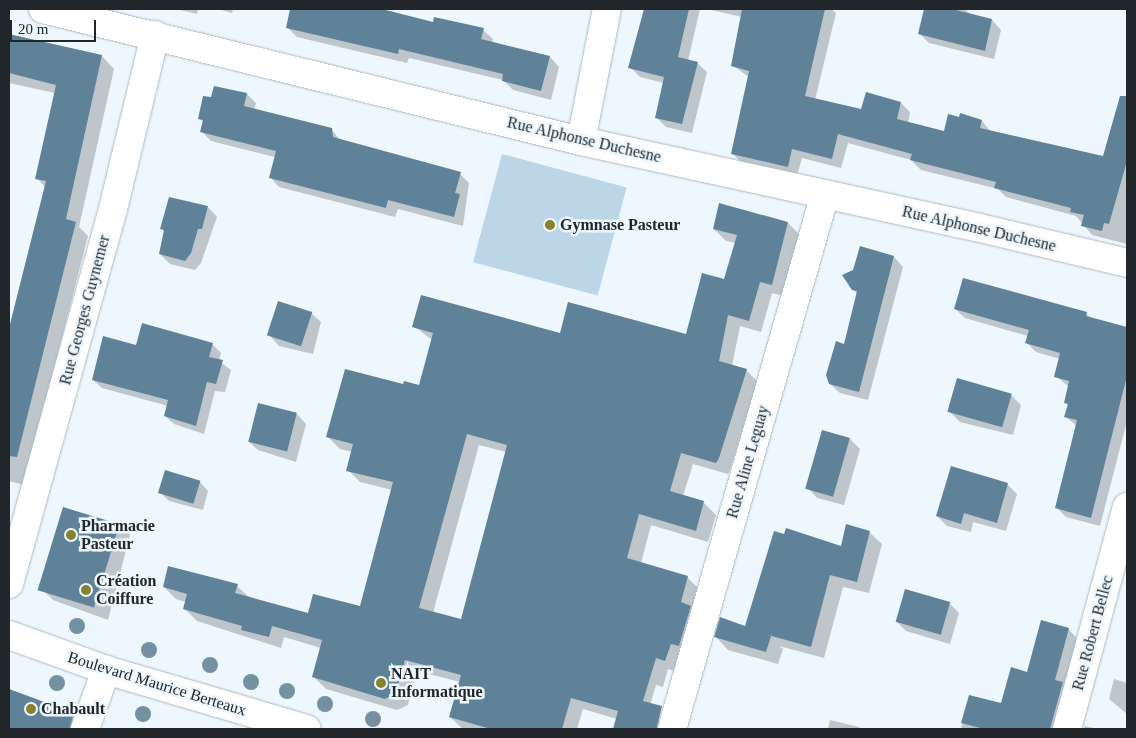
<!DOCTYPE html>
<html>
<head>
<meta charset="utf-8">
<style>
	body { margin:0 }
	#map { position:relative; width:1136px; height:738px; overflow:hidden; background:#eef7fe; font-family:"Times New Roman",serif }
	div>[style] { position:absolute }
	.green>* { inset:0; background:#bcd5e7; transform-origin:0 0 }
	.shadow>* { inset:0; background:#0003 }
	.building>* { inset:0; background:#608299; transform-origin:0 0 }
	.roads { filter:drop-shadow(0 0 1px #aab9c4) drop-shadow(0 0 1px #aab9c4) }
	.minor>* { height:28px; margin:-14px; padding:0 14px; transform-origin:14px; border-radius:14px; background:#fff }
	.trees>* { width:16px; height:16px; margin:-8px; border-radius:50%; background:#7491a2 }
	.dots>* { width:14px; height:14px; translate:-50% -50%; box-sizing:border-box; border:2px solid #eef7fe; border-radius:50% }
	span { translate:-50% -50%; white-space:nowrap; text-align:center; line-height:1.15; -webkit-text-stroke:5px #eef7fe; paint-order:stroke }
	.street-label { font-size:16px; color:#20262a }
	.poi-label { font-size:16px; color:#20262a; font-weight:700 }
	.left { translate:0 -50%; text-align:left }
	.frame { position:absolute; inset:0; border:10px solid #20262a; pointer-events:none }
	.scale { position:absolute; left:10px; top:20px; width:86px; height:22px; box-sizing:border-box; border:2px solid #20262a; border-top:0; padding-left:6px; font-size:15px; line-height:18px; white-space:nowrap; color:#20262a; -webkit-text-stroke:4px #eef7fe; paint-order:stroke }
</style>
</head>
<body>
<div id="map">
	<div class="green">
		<i style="left:502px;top:154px;width:129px;height:112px;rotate:15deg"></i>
	</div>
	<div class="shadow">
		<i style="clip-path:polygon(176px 9px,198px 9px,197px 14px)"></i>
		<i style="clip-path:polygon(218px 9px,233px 9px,232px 13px)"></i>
		<i style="clip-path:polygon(292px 9px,377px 9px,434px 23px,483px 30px,493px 39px,492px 43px,550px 57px,559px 67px,551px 100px,513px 90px,503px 80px,409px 58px,407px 63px,297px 37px,287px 27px)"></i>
		<i style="clip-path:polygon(645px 9px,700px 9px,688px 61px,697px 63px,707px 72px,692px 133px,666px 127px,656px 117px,664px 83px,640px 77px,630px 67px)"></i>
		<i style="clip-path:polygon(707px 9px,831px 9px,836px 13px,815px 100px,862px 111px,901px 103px,910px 112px,908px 123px,945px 132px,961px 115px,982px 121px,991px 132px,1104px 157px,1113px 128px,1127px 132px,1127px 244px,1092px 235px,1076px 216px,1006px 197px,998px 189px,921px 170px,911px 160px,848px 143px,841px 168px,802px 158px,797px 176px,742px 163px,732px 153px,749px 77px,732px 65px,742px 17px)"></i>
		<i style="clip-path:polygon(926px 9px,965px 9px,971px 15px,992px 20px,1001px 30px,994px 59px,929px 43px,919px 33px)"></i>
		<i style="clip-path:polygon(9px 36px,102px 56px,114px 69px,79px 227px,88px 236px,34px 447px,28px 486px,9px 481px,9px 333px,46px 188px,37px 178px,55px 93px,9px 83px)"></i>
		<i style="clip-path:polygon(247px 94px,256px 103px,254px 110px,331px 129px,341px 141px,460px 174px,469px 183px,463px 226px,398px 209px,395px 217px,279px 187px,270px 177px,275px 157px,211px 141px,202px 132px,204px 123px,199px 118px,212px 99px)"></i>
		<i style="clip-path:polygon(208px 207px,217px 217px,201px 263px,195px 270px,170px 264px,160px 254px,165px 232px,162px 229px)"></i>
		<i style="clip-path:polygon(evenodd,788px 223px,800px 235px,784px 296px,772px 293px,761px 332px,740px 326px,732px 366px,746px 370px,758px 382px,730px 470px,728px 474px,693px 464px,683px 496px,704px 503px,716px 515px,708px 542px,651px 525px,641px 563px,687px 577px,699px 589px,677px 672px,668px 669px,663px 687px,656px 685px,647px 716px,658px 720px,668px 729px,614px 729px,617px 719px,583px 709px,577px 729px,463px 729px,450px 717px,460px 682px,417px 671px,408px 705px,397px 710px,326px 689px,314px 677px,321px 648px,284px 637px,281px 648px,197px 621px,185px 609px,186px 602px,176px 599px,164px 587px,237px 586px,250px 598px,308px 615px,361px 607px,392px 490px,360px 482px,348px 470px,352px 452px,340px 449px,328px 437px,404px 386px,420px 386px,432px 340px,414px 326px,561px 335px,687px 336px,725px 281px,736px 243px,726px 241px,714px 229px,788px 223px,479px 445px,506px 452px,462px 621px,433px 613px,479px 445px)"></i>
		<i style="clip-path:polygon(861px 248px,894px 257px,903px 267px,868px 400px,840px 393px,830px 384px,845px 345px,857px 294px,853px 289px,854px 271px)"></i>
		<i style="clip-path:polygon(955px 309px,1086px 313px,1093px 320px,1127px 328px,1127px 421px,1100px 526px,1066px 517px,1056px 507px,1077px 426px,1066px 417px,1069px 387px,1056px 376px,1060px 359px,1036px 352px,1027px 343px,1028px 336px,965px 318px)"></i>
		<i style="clip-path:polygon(311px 313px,321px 322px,313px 354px,279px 346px,270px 336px)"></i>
		<i style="clip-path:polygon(212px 344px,221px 353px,219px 361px,231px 370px,225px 392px,215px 391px,204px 434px,174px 424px,165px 416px,168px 406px,102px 388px,93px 380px,137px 347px)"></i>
		<i style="clip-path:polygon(1011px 395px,1021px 405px,1013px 435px,960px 422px,950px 412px)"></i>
		<i style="clip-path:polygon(297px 414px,306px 424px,296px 462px,258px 450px,248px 441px)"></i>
		<i style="clip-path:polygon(823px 431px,850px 439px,860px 449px,844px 505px,817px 498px,808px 488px)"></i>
		<i style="clip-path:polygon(200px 482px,208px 491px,203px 510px,169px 501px,161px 493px)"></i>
		<i style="clip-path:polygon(1007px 484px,1017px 494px,1006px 531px,973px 522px,971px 532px,947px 526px,937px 516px)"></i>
		<i style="clip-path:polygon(64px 509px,120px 525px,130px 535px,108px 620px,53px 600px,43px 590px)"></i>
		<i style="clip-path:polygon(869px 532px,882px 544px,869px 593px,843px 587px,824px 658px,779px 646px,783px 649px,778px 664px,728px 650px,716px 637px,745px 628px,842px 547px)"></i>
		<i style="clip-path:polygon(949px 603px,959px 613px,950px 644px,906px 631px,897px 622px)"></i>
		<i style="clip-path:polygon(1068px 629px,1082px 643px,1067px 729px,961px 729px,970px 696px,1002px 705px)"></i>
		<i style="clip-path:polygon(1114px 679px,1127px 683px,1127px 714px,1109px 699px)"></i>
		<i style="clip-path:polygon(9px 689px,66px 712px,83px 729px,9px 729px)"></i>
		<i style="clip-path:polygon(830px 720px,859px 727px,861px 729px,828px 729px)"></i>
		<i style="clip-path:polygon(1085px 726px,1098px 729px,1084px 729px)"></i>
	</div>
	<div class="building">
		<i style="clip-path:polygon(290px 9px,382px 9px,433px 22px,434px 17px,484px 28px,481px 39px,550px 56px,541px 91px,502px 81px,503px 74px,399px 49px,398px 54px,286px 28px)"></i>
		<i style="clip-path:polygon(644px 9px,689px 9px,678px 57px,698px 62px,682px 124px,655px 118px,664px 77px,628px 68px)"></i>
		<i style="clip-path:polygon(742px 9px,825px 9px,805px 96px,861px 109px,866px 92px,901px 102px,897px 119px,944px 131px,948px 114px,959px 117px,960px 113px,982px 120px,980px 128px,1103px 156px,1120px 96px,1127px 96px,1127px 161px,1109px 224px,1104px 223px,1102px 231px,1081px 226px,1084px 215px,1070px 212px,1071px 208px,994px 188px,996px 182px,910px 160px,912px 154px,838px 134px,832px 159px,792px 149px,788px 167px,731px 154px,749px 71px,731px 66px)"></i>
		<i style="clip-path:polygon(924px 9px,952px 9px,992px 19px,985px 51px,918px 34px)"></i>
		<i style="clip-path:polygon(9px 34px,102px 55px,66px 219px,76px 222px,17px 457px,9px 456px,9px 328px,46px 181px,35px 179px,56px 85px,9px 73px)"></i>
		<i style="clip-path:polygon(214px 86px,247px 93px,244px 106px,332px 128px,333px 137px,461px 172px,455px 193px,460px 194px,454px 217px,388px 200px,386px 208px,269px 178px,276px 151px,200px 132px,203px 120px,198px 119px,203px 96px,211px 97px)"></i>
		<i style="clip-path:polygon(169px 197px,208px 206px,202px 229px,198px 229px,191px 253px,185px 261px,159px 254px,164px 230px,160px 229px)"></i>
		<i style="clip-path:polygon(evenodd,719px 203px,788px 222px,772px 285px,760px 282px,749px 321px,728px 315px,719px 361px,747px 369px,719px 458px,716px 463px,681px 453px,670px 491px,704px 501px,696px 531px,639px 514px,627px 558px,688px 576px,681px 602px,691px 606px,679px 646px,671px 644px,665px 661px,656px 658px,643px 701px,662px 706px,657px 729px,613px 729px,618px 711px,571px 698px,562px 729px,491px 729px,449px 717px,461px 675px,405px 660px,396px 693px,385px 699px,312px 677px,322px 640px,272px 626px,269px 637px,241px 630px,242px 626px,183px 609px,187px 594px,163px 587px,168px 566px,238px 584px,235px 593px,308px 613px,313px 594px,360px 606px,393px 482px,346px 471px,353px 444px,326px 437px,345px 369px,403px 384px,404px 381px,419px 385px,433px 333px,412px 327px,421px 295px,560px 333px,568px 302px,686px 334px,702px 273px,724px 279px,737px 235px,713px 229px,719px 203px,467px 434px,507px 445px,461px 619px,419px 608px,467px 434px)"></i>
		<i style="clip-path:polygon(860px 246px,894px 256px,859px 392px,829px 384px,826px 375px,836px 341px,844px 344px,857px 291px,852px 290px,842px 275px,853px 270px)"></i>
		<i style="clip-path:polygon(963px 278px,1087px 312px,1086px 316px,1127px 327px,1127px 376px,1091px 518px,1055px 508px,1077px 420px,1064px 417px,1068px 404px,1064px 403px,1069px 381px,1054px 377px,1060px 353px,1025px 343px,1029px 330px,954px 309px)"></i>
		<i style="left:278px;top:301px;width:36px;height:36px;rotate:18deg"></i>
		<i style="clip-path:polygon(142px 323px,213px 343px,209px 357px,223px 360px,216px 384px,207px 382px,196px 426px,164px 416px,168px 400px,92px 380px,103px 336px,136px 345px)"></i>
		<i style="left:957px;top:378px;width:57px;height:35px;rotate:16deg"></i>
		<i style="left:258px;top:403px;width:40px;height:40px;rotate:14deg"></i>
		<i style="left:822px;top:430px;width:29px;height:61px;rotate:16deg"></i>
		<i style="clip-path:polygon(951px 466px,1008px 483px,997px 523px,964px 513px,961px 524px,936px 516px)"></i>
		<i style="left:165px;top:470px;width:37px;height:24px;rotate:17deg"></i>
		<i style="left:63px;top:507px;width:59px;height:87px;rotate:17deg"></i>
		<i style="clip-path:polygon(846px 524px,870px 531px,857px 582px,830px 575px,811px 647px,765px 634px,771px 636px,766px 652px,714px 637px,720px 617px,745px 626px,774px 531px,784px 534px,786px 528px,841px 546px)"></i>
		<i style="left:905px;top:589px;width:47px;height:34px;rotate:16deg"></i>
		<i style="clip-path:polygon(1041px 620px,1069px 628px,1055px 680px,1063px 682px,1050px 729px,984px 729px,961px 723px,969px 695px,1001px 703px,1011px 667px,1027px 672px)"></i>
		<i style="clip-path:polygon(9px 689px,74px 713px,70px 729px,9px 729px)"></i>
	</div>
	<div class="roads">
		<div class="minor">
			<i style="left:43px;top:9px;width:554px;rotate:13.79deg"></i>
			<i style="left:581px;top:141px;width:404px;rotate:12.3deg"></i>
			<i style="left:976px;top:227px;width:155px;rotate:13.4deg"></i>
			<i style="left:581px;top:141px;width:135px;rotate:-78.9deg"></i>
			<i style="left:9px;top:584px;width:389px;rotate:-74.5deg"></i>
			<i style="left:113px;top:209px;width:179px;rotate:-76.4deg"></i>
			<i style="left:9px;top:635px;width:103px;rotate:19.8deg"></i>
			<i style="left:106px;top:670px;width:209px;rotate:16.4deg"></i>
			<i style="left:85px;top:729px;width:63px;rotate:-70.4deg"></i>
			<i style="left:672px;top:729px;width:556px;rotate:-74.04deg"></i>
			<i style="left:1067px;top:729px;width:230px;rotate:-74.9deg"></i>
		</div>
	</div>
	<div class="trees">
		<i style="left:77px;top:626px"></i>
		<i style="left:149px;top:650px"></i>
		<i style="left:210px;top:665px"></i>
		<i style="left:251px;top:682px"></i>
		<i style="left:57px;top:683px"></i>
		<i style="left:287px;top:691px"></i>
		<i style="left:325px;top:704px"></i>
		<i style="left:143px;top:714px"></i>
		<i style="left:373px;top:719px"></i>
	</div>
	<div class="dots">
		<i style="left:550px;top:225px;background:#86832c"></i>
		<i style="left:71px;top:535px;background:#86832c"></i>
		<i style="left:86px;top:590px;background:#86832c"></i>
		<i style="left:381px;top:683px;background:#86832c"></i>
		<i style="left:31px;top:709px;background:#86832c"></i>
	</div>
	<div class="street-label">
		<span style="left:584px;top:140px;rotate:13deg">Rue Alphonse Duchesne</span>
		<span style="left:979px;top:229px;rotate:13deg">Rue Alphonse Duchesne</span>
		<span style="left:85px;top:310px;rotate:-75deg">Rue Georges Guynemer</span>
		<span style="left:748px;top:462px;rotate:-74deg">Rue Aline Leguay</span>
		<span style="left:1093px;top:633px;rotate:-75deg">Rue Robert Bellec</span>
		<span style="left:157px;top:684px;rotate:17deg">Boulevard Maurice Berteaux</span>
	</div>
	<div class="poi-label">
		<span class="left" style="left:560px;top:225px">Gymnase Pasteur</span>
		<span class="left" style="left:81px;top:535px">Pharmacie<br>Pasteur</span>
		<span class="left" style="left:96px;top:590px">Création<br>Coiffure</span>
		<span class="left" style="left:391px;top:683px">NAIT<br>Informatique</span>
		<span class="left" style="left:41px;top:709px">Chabault</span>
	</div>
	<div class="frame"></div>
	<div class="scale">20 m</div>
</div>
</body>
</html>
